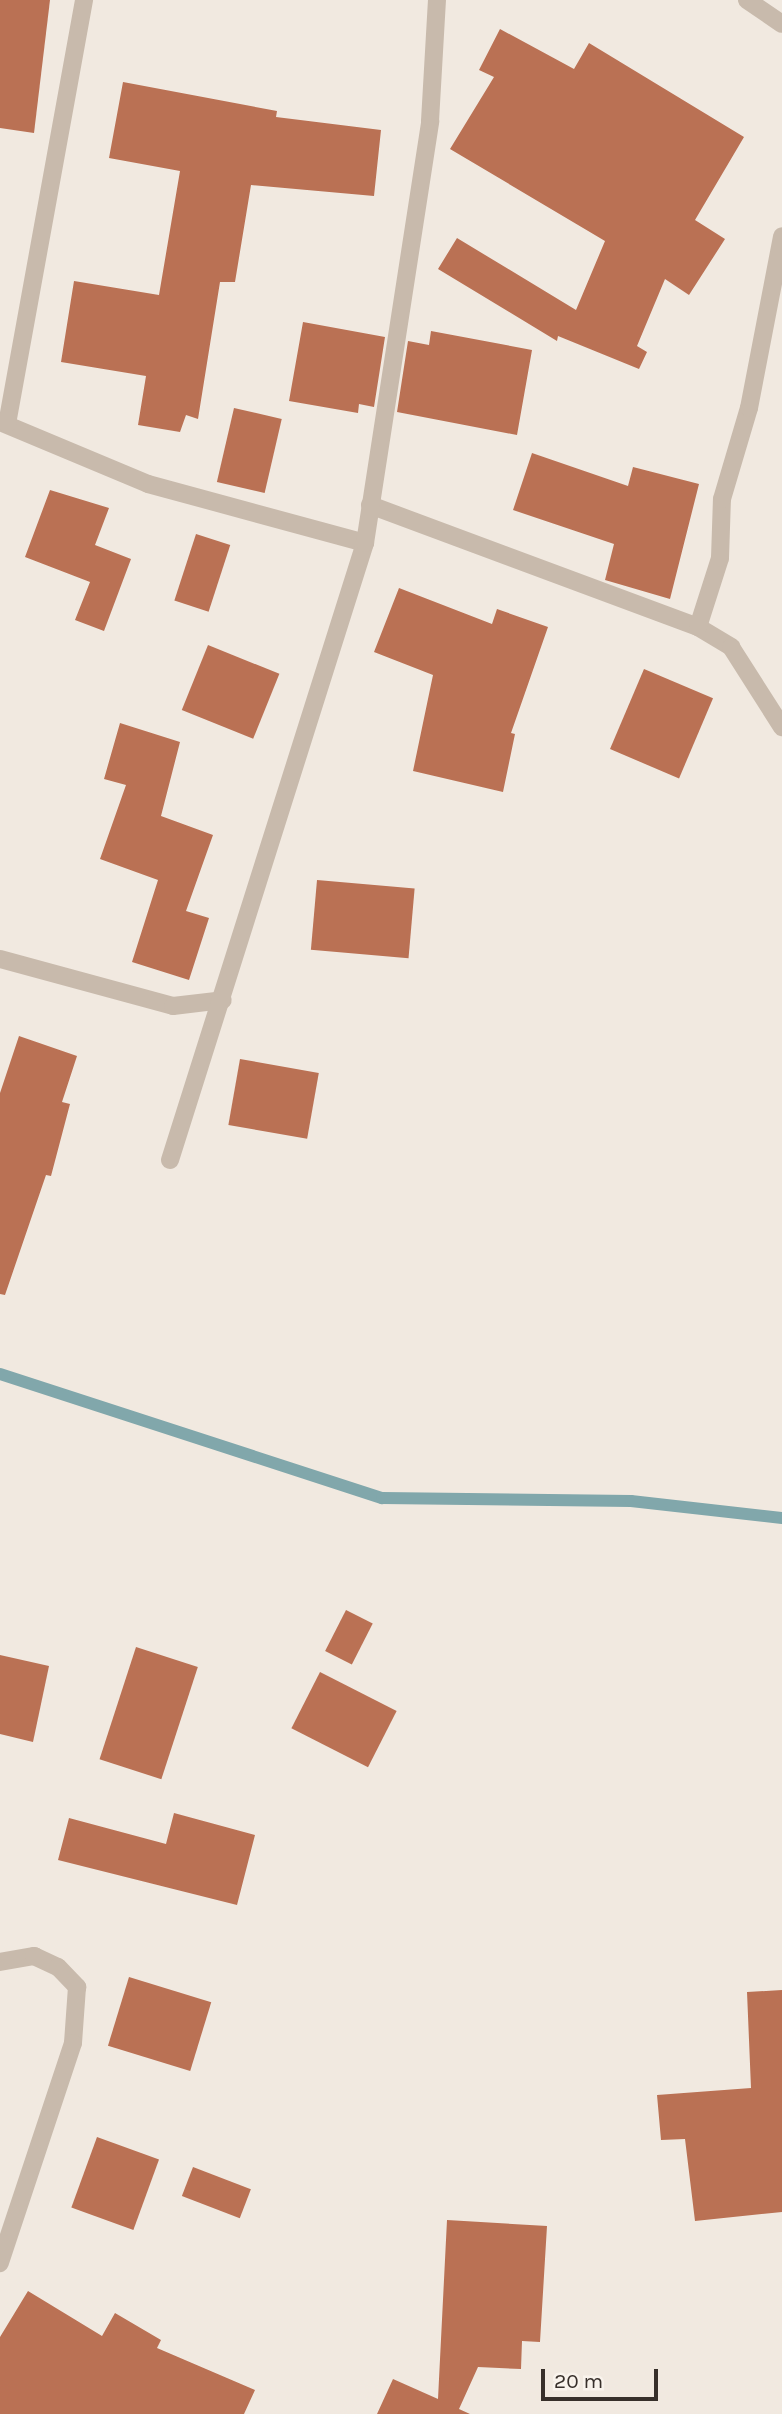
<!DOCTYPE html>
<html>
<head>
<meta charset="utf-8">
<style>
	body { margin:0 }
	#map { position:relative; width:782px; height:2414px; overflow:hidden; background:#f1e9e0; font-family:Karla,sans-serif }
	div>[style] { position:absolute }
	.stream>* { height:12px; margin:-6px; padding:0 6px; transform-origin:6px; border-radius:6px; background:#81a7ab }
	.building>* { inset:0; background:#ba7154; transform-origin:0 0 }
	.minor>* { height:18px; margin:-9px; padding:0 9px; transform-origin:9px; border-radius:9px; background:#c8baac }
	span { translate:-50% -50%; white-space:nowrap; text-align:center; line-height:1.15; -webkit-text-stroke:7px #f9f3ec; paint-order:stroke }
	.scale { position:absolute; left:541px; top:2369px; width:117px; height:32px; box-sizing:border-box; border:4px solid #372f2a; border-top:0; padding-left:9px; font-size:21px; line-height:24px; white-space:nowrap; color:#372f2a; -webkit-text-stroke:5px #f9f3ec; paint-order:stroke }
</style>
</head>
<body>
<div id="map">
	<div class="stream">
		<i style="left:0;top:1374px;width:402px;rotate:18deg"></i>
		<i style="left:382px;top:1498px;width:249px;rotate:0.7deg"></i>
		<i style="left:631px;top:1501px;width:152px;rotate:6.4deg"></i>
	</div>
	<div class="building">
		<i style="clip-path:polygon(0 0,50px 0,34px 133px,0 128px)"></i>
		<i style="clip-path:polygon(500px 29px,574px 69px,589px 43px,744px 137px,695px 220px,725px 239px,689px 295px,665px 279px,637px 346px,647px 352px,639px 369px,558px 336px,557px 341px,438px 269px,457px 238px,576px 310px,605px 241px,450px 149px,494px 77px,479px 70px)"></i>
		<i style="clip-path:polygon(123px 82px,277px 111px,276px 117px,381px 130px,374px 196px,251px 185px,235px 282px,220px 282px,198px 419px,186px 415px,180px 432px,138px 425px,146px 376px,61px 362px,74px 281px,159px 295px,180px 171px,109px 158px)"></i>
		<i style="clip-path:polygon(303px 322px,385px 337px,374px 407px,359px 404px,358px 413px,289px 401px)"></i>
		<i style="clip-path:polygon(431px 331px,532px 350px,517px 435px,397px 412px,408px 341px,429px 345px)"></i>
		<i style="left:234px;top:408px;width:49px;height:76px;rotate:13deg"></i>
		<i style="clip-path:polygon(532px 453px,628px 486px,633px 467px,699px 484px,670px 599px,605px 580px,614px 544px,513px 510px)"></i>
		<i style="clip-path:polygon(50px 490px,109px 508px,95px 545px,131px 559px,104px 631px,75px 620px,90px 582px,25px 557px)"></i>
		<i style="left:196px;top:534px;width:36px;height:70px;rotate:18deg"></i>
		<i style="clip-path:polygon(399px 588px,492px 624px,497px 609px,548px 627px,511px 733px,515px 734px,503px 792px,413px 771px,433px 675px,374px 652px)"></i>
		<i style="left:208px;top:645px;width:77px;height:70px;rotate:22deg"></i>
		<i style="left:644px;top:669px;width:75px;height:87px;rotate:23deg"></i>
		<i style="clip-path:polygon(120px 723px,180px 742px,161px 816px,213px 835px,186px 911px,209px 918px,189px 980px,132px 962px,158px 880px,100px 859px,126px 785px,104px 779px)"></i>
		<i style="left:317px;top:880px;width:98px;height:70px;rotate:5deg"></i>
		<i style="clip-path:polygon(19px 1036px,77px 1056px,62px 1102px,70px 1104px,51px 1176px,46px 1175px,5px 1295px,0 1294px,0 1093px)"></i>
		<i style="left:240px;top:1059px;width:80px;height:67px;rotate:10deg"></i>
		<i style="left:346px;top:1610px;width:30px;height:46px;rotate:27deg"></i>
		<i style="left:136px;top:1647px;width:65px;height:118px;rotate:18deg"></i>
		<i style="clip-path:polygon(0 1655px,49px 1666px,33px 1742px,0 1734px)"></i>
		<i style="left:320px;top:1672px;width:86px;height:63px;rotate:27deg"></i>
		<i style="clip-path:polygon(174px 1813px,255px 1835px,237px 1905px,58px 1860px,69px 1818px,166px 1844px)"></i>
		<i style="left:129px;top:1977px;width:86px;height:72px;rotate:17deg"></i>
		<i style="clip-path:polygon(782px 1990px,782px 2212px,695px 2221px,685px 2139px,661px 2140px,657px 2095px,751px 2088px,747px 1992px)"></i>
		<i style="left:97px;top:2137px;width:66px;height:75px;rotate:20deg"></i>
		<i style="left:193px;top:2167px;width:62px;height:31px;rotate:21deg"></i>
		<i style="clip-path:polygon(447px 2220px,547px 2226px,540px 2342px,522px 2341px,521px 2369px,478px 2367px,459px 2409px,470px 2414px,377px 2414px,393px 2379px,438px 2399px)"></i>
		<i style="clip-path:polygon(28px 2291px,102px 2336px,115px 2313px,161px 2340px,157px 2348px,255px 2390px,244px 2414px,0 2414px,0 2337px)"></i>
	</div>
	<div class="minor">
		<i style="left:747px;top:0;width:42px;rotate:34.4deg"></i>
		<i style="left:0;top:422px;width:160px;rotate:22.7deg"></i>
		<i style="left:148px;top:484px;width:225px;rotate:15.2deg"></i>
		<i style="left:7px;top:424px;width:431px;rotate:-79.7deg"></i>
		<i style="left:370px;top:505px;width:350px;rotate:20.4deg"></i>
		<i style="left:698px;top:627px;width:39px;rotate:31deg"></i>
		<i style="left:731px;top:647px;width:95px;rotate:57.5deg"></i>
		<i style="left:698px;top:627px;width:72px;rotate:-72.3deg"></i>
		<i style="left:720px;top:558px;width:59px;rotate:-88.1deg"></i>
		<i style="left:722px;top:499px;width:95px;rotate:-73.5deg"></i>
		<i style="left:749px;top:408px;width:175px;rotate:-79.1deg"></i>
		<i style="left:0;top:959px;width:179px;rotate:15.2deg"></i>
		<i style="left:173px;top:1006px;width:50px;rotate:-6.8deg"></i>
		<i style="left:170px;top:1160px;width:647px;rotate:-72.46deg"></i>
		<i style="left:365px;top:543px;width:427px;rotate:-81.2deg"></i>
		<i style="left:430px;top:121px;width:121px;rotate:-86.7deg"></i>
		<i style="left:0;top:1962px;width:35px;rotate:-10deg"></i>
		<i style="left:34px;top:1956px;width:26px;rotate:25deg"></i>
		<i style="left:58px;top:1967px;width:28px;rotate:46deg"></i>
		<i style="left:77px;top:1987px;width:56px;rotate:94.1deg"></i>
		<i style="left:73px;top:2043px;width:232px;rotate:108.4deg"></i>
	</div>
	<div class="scale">20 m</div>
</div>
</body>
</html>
